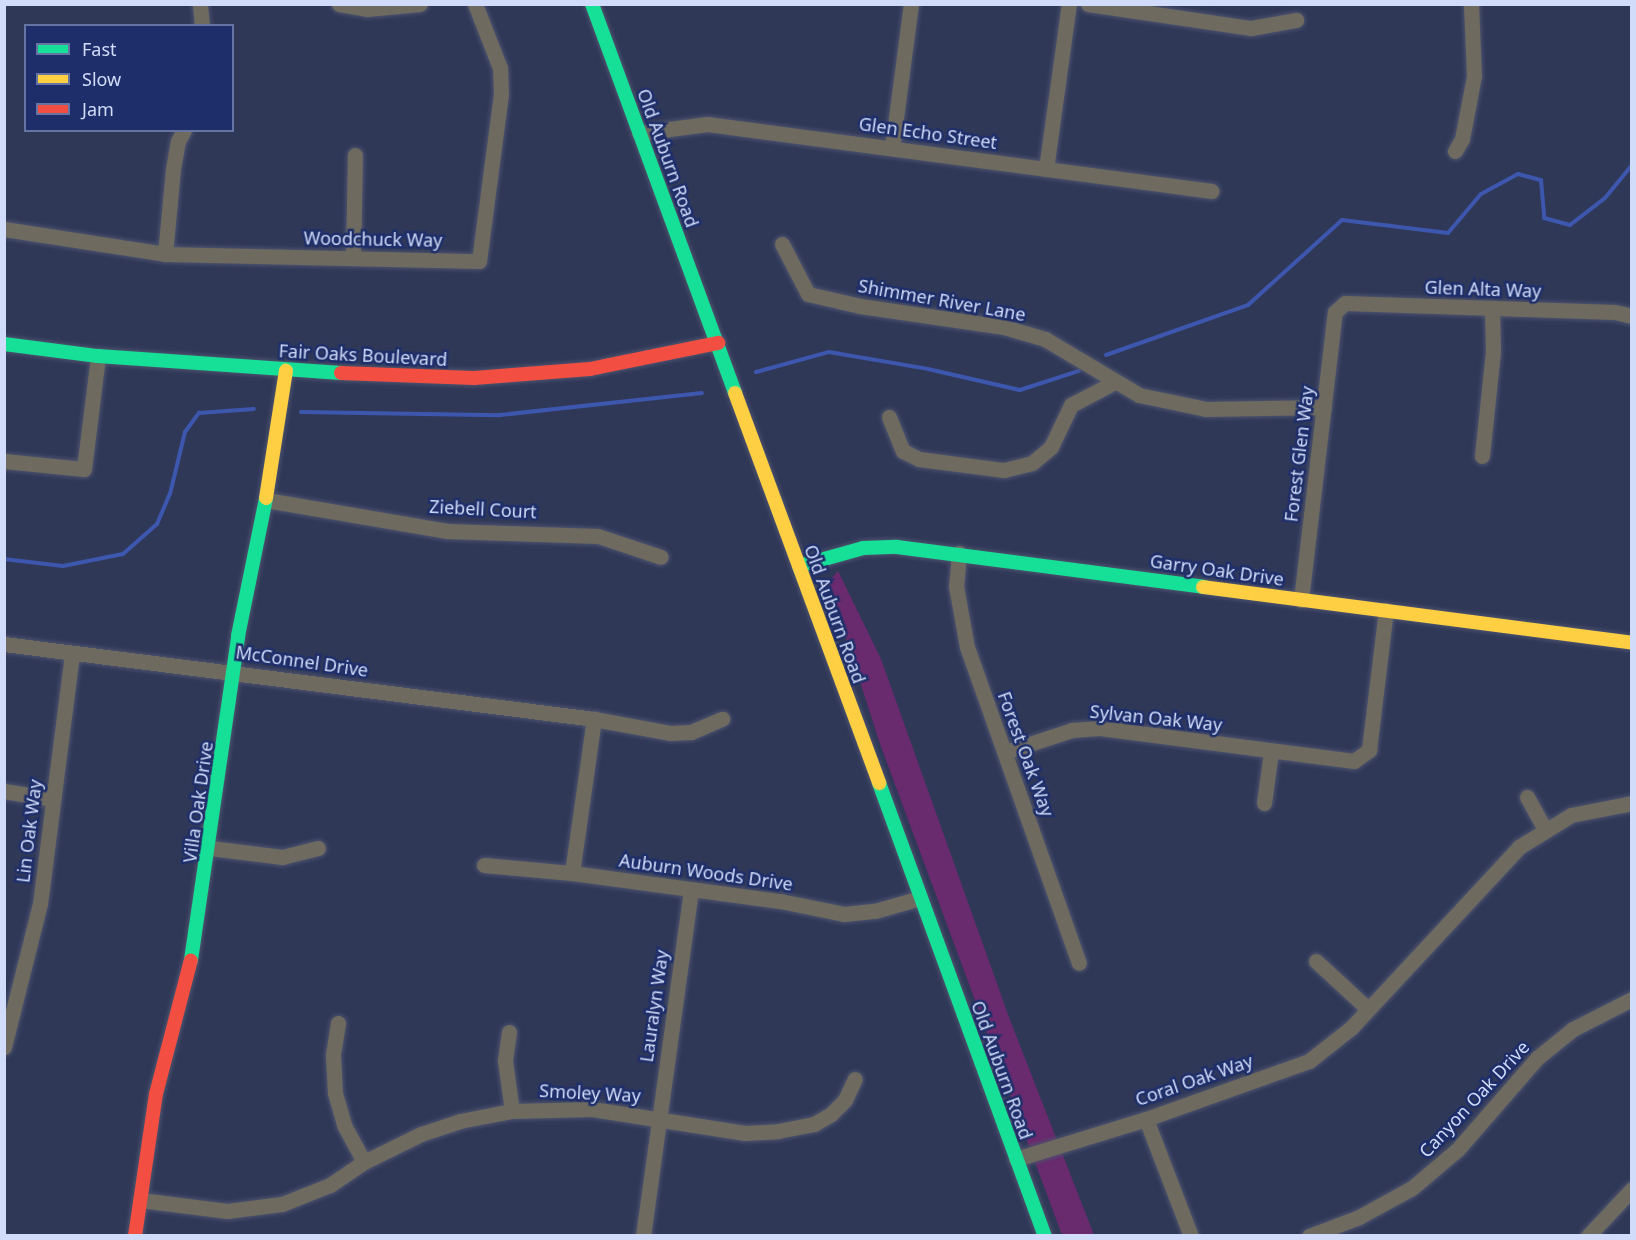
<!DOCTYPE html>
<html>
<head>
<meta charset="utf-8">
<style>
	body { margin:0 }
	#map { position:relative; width:1636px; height:1240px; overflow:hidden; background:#303858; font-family:"Noto Sans",sans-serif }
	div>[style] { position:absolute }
	.green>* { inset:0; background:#692a6e }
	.stream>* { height:4px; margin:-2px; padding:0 2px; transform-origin:2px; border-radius:2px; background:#3e57ae }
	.roads { filter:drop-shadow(0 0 2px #4d546e) drop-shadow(0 0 2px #4d546e) }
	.street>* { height:15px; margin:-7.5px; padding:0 7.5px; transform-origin:7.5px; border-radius:7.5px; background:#6e6a60 }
	.fast>* { height:14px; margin:-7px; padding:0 7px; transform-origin:7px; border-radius:7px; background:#16e098 }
	.slow>* { height:14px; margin:-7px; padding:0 7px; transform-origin:7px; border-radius:7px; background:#ffcf43 }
	.jam>* { height:14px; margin:-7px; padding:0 7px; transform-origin:7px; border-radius:7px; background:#f24e42 }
	span { translate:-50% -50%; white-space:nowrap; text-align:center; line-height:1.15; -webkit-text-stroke:5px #1e2e6a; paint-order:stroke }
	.street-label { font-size:18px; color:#d0dcf9 }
	.frame { position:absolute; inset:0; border:6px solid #d0dcf9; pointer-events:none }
	.legend { position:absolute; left:24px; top:24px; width:210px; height:108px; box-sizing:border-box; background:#1e2e6a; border:2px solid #6574a3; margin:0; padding:8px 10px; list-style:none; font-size:18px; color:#d0dcf9 }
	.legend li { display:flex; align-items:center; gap:12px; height:30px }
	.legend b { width:30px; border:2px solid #6574a3 }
</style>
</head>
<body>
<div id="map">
	<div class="green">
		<i style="clip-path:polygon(838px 571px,881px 659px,1010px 1020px,1094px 1235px,1062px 1235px,880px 744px,828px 582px)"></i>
	</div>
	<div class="stream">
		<i style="left:1106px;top:355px;width:151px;rotate:-19.4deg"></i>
		<i style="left:1248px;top:305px;width:127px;rotate:-42.1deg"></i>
		<i style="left:1342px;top:220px;width:107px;rotate:7deg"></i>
		<i style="left:1448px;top:233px;width:51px;rotate:-49.8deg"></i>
		<i style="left:1481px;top:194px;width:42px;rotate:-28.4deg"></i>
		<i style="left:1518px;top:174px;width:24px;rotate:15deg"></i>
		<i style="left:1541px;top:180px;width:38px;rotate:85deg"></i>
		<i style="left:1544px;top:218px;width:27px;rotate:15deg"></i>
		<i style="left:1570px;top:225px;width:44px;rotate:-37.6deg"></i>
		<i style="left:1605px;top:198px;width:43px;rotate:-50.7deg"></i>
		<i style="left:756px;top:372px;width:76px;rotate:-15.3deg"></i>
		<i style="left:829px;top:352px;width:100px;rotate:9.7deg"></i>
		<i style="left:928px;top:369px;width:94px;rotate:12.9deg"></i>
		<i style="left:1020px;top:390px;width:62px;rotate:-17.9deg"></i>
		<i style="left:301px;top:412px;width:199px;rotate:0.9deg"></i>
		<i style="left:500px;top:415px;width:203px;rotate:-6.2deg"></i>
		<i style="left:4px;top:559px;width:59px;rotate:6.8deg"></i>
		<i style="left:63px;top:566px;width:61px;rotate:-11.3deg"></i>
		<i style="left:123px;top:554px;width:45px;rotate:-41.4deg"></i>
		<i style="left:157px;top:524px;width:33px;rotate:-67deg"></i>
		<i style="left:170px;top:494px;width:64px;rotate:-76.4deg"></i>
		<i style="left:185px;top:432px;width:24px;rotate:-54deg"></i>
		<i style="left:199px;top:413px;width:55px;rotate:-4.2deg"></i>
	</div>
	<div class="roads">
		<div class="street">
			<i style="left:200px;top:4px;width:22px;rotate:85deg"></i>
			<i style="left:339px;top:4px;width:28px;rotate:10deg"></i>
			<i style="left:367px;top:9px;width:53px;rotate:-5.4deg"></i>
			<i style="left:1088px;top:4px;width:165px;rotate:8.4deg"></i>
			<i style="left:1251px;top:28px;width:46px;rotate:-10.1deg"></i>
			<i style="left:639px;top:133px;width:69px;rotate:-7.5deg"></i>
			<i style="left:707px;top:124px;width:509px;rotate:7.56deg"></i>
			<i style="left:892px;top:148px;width:145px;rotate:-82.5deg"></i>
			<i style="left:1455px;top:151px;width:14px;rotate:-60deg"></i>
			<i style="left:1462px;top:139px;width:64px;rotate:-79.2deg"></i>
			<i style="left:1474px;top:76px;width:72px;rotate:-92.4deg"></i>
			<i style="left:1046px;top:169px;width:167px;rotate:-82.1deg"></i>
			<i style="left:4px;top:229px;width:163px;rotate:8.8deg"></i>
			<i style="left:165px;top:254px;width:314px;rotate:1.3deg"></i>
			<i style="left:479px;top:261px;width:167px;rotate:-82.5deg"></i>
			<i style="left:501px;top:95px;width:27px;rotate:-92deg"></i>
			<i style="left:500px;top:68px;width:69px;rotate:-111.3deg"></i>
			<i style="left:782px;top:244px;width:56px;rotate:62.5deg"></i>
			<i style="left:808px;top:294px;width:53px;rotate:13deg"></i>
			<i style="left:860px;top:306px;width:146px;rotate:8.3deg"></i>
			<i style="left:1004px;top:327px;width:43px;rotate:16.3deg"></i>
			<i style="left:1045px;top:339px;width:109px;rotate:30.8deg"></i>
			<i style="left:1139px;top:395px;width:68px;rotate:11.8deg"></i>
			<i style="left:1206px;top:409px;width:118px;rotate:-1deg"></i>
			<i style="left:165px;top:254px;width:85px;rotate:-84.6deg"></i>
			<i style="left:173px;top:169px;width:28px;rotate:-80deg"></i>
			<i style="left:178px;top:141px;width:13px;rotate:-61deg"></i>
			<i style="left:353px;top:258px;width:103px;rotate:-88.9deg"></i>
			<i style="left:889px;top:417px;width:37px;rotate:68deg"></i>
			<i style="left:903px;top:451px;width:18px;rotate:27deg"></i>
			<i style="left:919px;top:459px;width:86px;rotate:7.4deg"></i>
			<i style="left:1004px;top:470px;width:29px;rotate:-14deg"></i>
			<i style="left:1032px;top:463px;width:25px;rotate:-40deg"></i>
			<i style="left:1051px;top:447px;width:47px;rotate:-64.5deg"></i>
			<i style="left:1071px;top:405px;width:47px;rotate:-27.6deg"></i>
			<i style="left:1482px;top:456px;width:105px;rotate:-84deg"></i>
			<i style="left:1493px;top:352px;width:43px;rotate:-91.3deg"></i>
			<i style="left:4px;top:461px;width:80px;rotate:5.7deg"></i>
			<i style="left:84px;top:469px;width:114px;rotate:-82.9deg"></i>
			<i style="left:266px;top:500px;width:184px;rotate:9.7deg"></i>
			<i style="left:447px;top:531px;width:151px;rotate:1.9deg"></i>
			<i style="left:598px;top:536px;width:66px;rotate:18.4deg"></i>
			<i style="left:959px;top:553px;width:33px;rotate:95deg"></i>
			<i style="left:956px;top:586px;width:62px;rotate:79.8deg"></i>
			<i style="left:967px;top:647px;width:335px;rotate:70.5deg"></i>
			<i style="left:1301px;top:600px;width:290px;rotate:-83.3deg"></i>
			<i style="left:1335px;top:312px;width:13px;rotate:-42deg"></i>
			<i style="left:1345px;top:303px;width:270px;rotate:1.9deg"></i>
			<i style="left:1615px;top:312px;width:17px;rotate:13deg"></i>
			<i style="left:4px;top:644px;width:595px;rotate:7.24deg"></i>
			<i style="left:594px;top:719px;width:77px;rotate:10.4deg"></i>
			<i style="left:670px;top:733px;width:21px;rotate:-3deg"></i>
			<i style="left:691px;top:732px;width:34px;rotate:-23deg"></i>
			<i style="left:1005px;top:752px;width:71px;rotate:-18.2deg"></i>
			<i style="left:1072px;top:730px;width:28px;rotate:-4deg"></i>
			<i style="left:1100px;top:728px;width:256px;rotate:7.4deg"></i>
			<i style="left:1354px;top:761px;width:19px;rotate:-36deg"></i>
			<i style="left:1369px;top:750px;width:141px;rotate:-83.1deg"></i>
			<i style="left:4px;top:791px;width:50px;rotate:9.3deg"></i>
			<i style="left:1527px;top:797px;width:37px;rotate:61deg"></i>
			<i style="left:1264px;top:803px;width:51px;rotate:-82.2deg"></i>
			<i style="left:210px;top:848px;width:73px;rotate:7.1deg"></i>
			<i style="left:282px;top:857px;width:37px;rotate:-14deg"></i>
			<i style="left:484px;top:865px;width:88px;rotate:5.2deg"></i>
			<i style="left:572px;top:873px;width:210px;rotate:7.7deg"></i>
			<i style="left:780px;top:901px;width:65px;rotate:11.5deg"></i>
			<i style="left:844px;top:914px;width:31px;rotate:-6deg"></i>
			<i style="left:875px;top:911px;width:47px;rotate:-16.1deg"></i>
			<i style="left:572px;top:873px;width:156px;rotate:-81.9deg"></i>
			<i style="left:1316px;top:961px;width:71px;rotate:42.7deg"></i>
			<i style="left:338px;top:1023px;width:32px;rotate:99deg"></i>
			<i style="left:333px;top:1055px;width:38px;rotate:87deg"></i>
			<i style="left:335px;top:1093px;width:33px;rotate:74deg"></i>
			<i style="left:344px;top:1125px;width:42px;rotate:61.6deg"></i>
			<i style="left:509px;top:1032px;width:29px;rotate:98deg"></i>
			<i style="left:505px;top:1061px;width:50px;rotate:82deg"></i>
			<i style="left:4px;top:1047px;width:147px;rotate:-75.9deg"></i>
			<i style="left:40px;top:904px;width:253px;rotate:-82.7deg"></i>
			<i style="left:1146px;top:1119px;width:125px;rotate:69deg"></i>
			<i style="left:1016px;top:1159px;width:136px;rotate:-17.1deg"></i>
			<i style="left:1146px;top:1119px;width:173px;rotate:-19.6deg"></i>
			<i style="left:1309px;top:1061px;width:53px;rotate:-38.2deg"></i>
			<i style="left:1351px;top:1028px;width:247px;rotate:-47.1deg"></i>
			<i style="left:1519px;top:847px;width:61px;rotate:-31.6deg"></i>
			<i style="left:1571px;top:815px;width:62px;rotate:-11.1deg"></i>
			<i style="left:140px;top:1200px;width:88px;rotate:7.2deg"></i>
			<i style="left:227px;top:1211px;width:55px;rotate:-7.3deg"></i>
			<i style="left:282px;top:1204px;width:52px;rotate:-21.6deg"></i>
			<i style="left:330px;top:1185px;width:41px;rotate:-34.1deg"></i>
			<i style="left:364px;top:1162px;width:64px;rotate:-26.2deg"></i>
			<i style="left:421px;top:1134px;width:41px;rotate:-18.4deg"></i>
			<i style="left:460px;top:1121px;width:53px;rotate:-10.9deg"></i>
			<i style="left:512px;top:1111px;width:80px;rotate:-1.4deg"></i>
			<i style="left:592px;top:1109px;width:155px;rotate:8.9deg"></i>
			<i style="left:745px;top:1133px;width:33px;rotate:-3deg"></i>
			<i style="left:778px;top:1131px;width:37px;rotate:-11deg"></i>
			<i style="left:814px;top:1124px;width:20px;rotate:-30deg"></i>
			<i style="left:831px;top:1114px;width:20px;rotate:-45deg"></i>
			<i style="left:845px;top:1100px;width:23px;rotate:-65deg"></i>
			<i style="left:643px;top:1236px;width:350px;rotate:-82.1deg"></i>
			<i style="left:1309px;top:1236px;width:53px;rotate:-20.8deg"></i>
			<i style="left:1359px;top:1217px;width:60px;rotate:-28.7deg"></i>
			<i style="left:1412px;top:1188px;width:60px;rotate:-40.3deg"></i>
			<i style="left:1458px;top:1149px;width:121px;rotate:-49deg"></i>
			<i style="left:1537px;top:1058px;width:46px;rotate:-38.9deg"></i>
			<i style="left:1573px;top:1029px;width:66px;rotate:-27deg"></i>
			<i style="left:1588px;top:1236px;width:64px;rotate:-46.9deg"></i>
		</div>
		<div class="fast">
			<i style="left:592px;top:4px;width:414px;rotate:69.8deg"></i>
			<i style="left:4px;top:344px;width:95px;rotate:7.3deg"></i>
			<i style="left:98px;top:356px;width:244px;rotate:4deg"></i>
			<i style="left:799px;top:566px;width:66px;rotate:-15.7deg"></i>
			<i style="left:863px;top:548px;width:34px;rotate:-2deg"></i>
			<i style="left:897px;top:547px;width:309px;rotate:7.4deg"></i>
			<i style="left:879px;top:783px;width:482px;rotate:69.9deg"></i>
			<i style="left:191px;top:960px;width:327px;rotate:-81.7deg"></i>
			<i style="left:238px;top:636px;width:141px;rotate:-78.5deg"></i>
		</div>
		<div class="slow">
			<i style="left:735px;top:393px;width:416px;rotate:69.7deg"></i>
			<i style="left:266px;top:498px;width:129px;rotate:-81.1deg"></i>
			<i style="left:1203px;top:587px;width:433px;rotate:7.4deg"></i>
		</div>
		<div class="jam">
			<i style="left:341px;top:373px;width:133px;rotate:2.2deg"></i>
			<i style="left:474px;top:378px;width:116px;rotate:-4.4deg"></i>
			<i style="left:590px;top:369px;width:131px;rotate:-11.5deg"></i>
			<i style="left:135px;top:1236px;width:144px;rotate:-81.6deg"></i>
			<i style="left:156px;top:1094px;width:138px;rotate:-75.4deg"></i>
		</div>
	</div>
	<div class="street-label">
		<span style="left:928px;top:133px;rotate:8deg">Glen Echo Street</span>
		<span style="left:668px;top:158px;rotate:70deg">Old Auburn Road</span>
		<span style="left:373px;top:239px;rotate:1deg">Woodchuck Way</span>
		<span style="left:1483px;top:289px;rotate:2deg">Glen Alta Way</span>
		<span style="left:942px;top:300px;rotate:10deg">Shimmer River Lane</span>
		<span style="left:363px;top:355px;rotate:3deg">Fair Oaks Boulevard</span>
		<span style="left:1299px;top:454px;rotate:-83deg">Forest Glen Way</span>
		<span style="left:483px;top:509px;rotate:3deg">Ziebell Court</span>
		<span style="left:1217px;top:570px;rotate:8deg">Garry Oak Drive</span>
		<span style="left:835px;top:614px;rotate:70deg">Old Auburn Road</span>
		<span style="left:302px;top:661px;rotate:8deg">McConnel Drive</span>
		<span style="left:1156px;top:718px;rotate:6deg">Sylvan Oak Way</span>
		<span style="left:1026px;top:754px;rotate:70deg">Forest Oak Way</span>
		<span style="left:198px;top:802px;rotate:-82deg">Villa Oak Drive</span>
		<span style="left:29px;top:831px;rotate:-83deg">Lin Oak Way</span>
		<span style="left:706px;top:872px;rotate:8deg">Auburn Woods Drive</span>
		<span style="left:654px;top:1006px;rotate:-82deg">Lauralyn Way</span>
		<span style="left:1002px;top:1070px;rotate:70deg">Old Auburn Road</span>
		<span style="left:1194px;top:1080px;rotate:-19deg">Coral Oak Way</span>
		<span style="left:590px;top:1093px;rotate:3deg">Smoley Way</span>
		<span style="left:1474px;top:1099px;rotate:-47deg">Canyon Oak Drive</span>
	</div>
	<div class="frame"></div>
	<ul class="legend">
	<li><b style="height:8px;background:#16e098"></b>Fast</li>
	<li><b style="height:8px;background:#ffcf43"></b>Slow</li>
	<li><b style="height:8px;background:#f24e42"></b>Jam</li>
	</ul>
</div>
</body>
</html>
